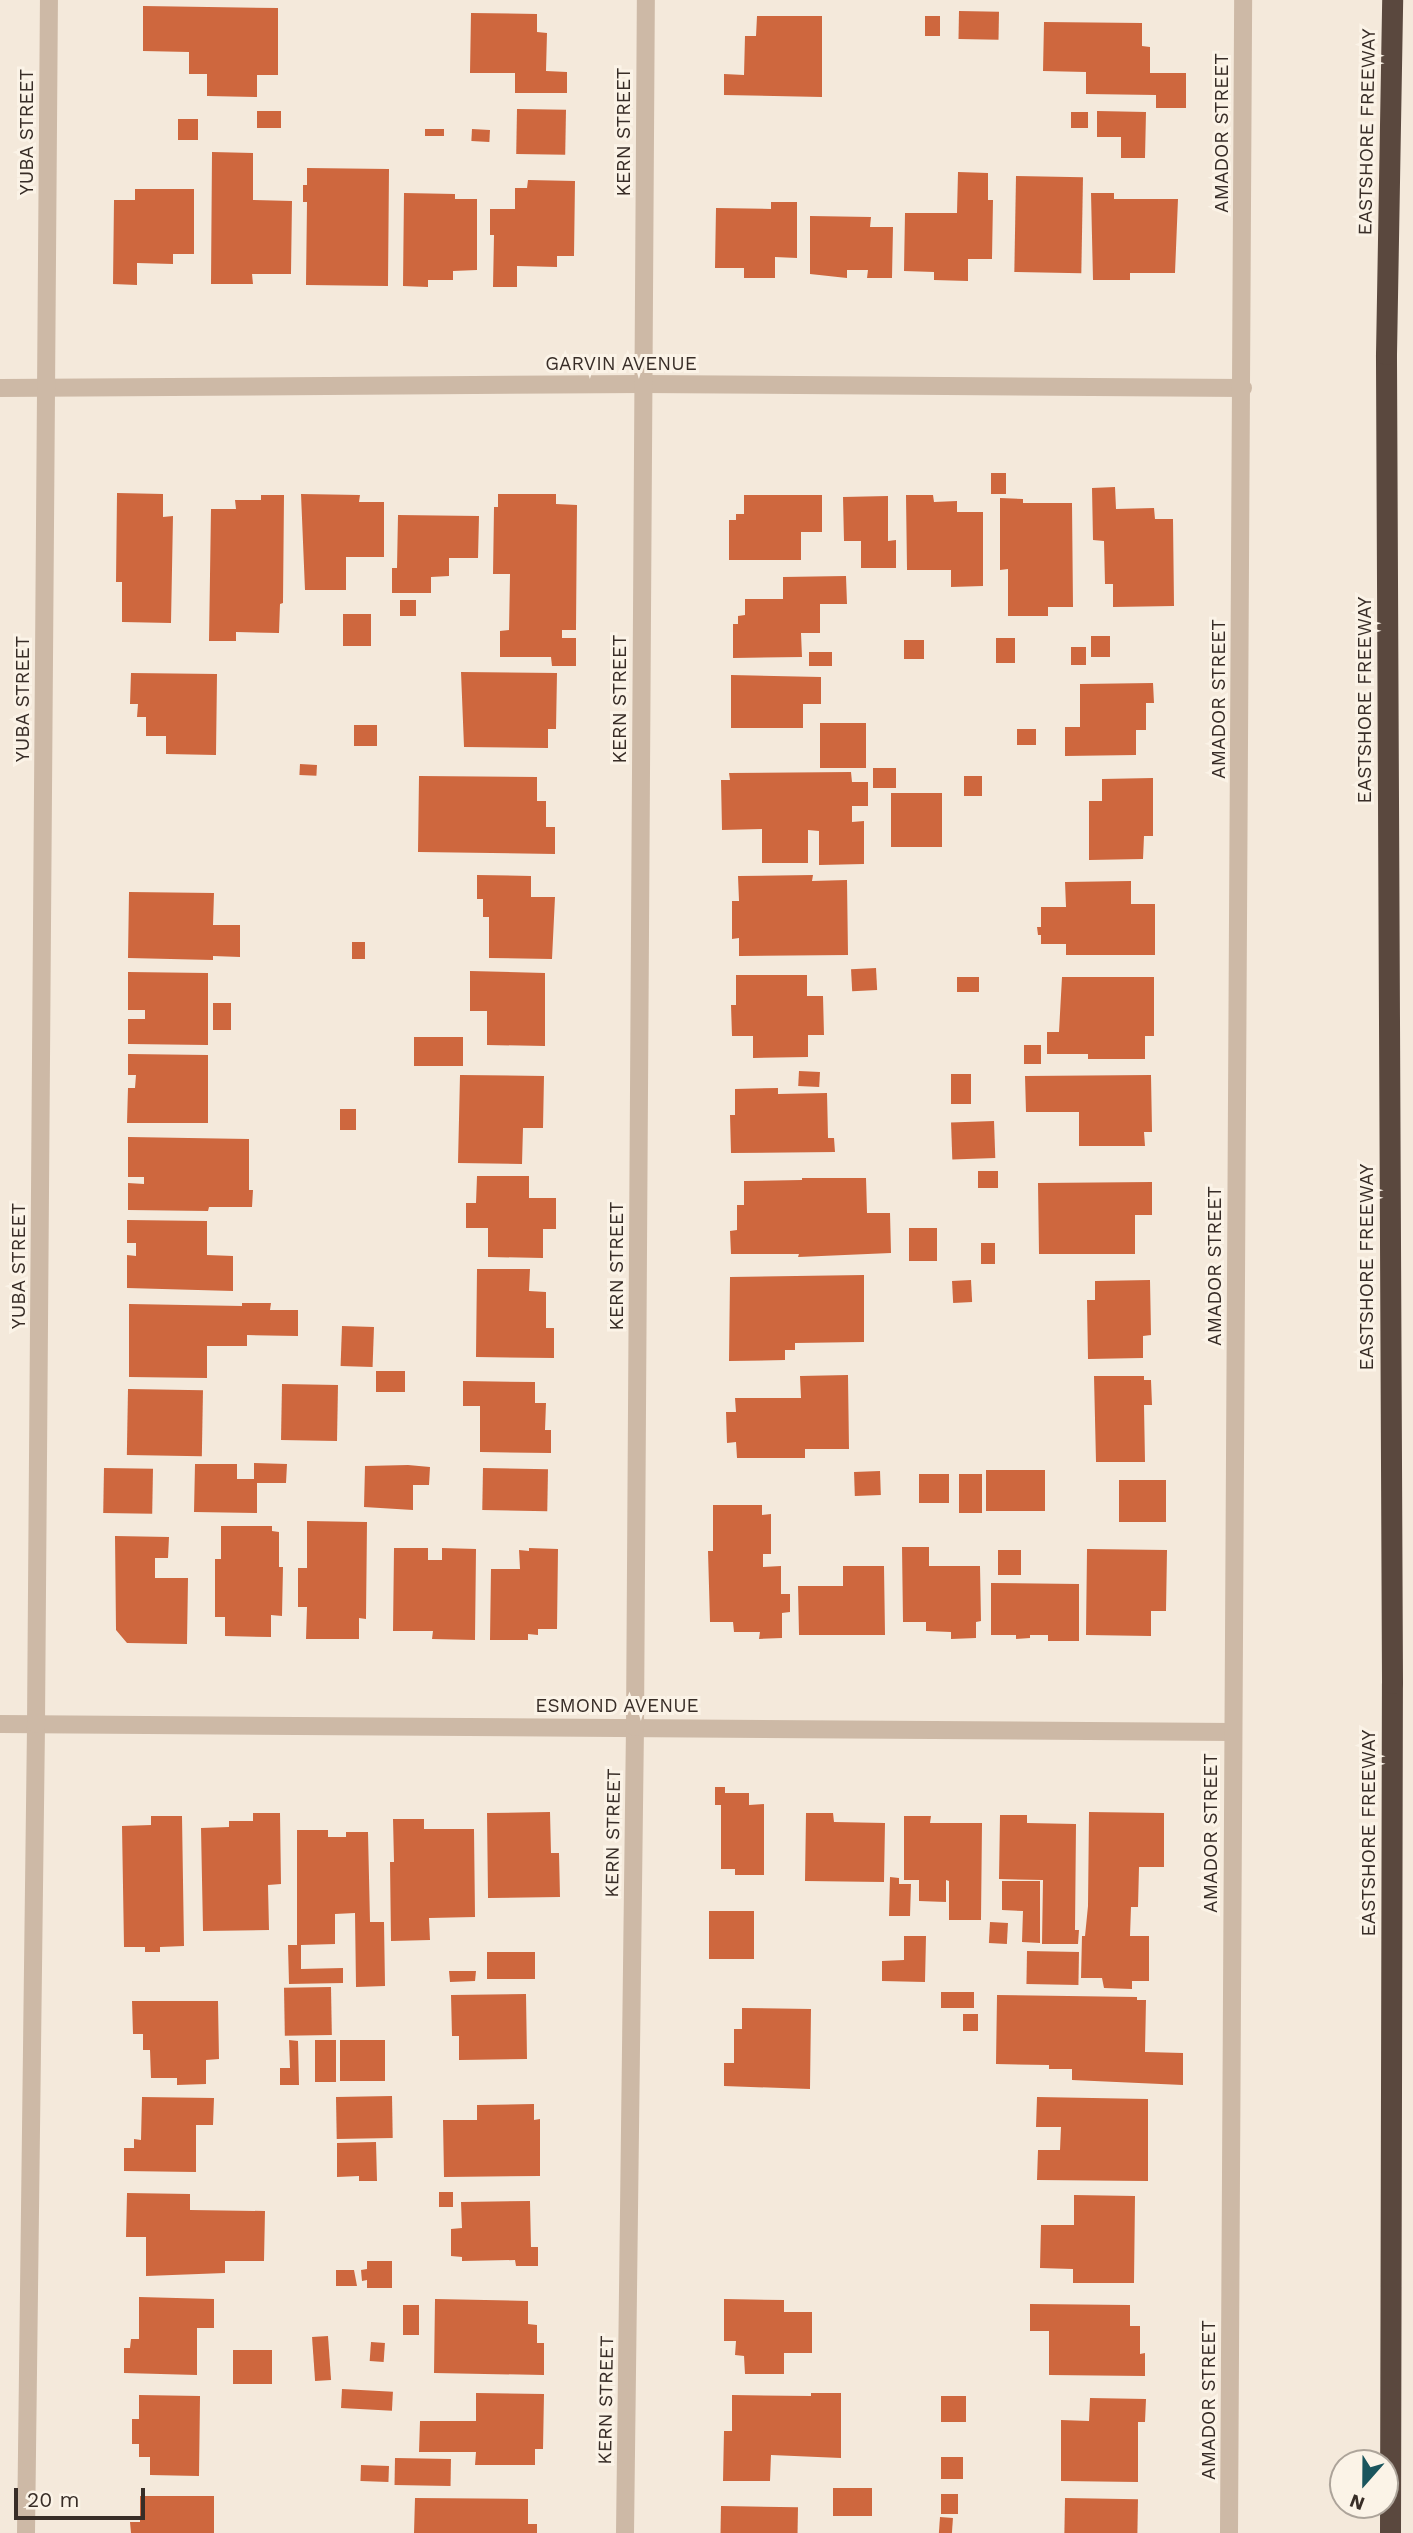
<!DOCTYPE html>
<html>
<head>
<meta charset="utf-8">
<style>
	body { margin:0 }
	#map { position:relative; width:1413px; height:2533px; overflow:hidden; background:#f4e9db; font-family:"Work Sans",sans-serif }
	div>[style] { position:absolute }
	.building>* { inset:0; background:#ce673e; transform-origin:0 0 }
	.minor>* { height:18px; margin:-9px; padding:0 9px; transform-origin:9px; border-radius:9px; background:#cdb9a6 }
	.highway>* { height:21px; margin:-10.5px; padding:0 10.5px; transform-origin:10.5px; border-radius:10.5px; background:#5a483e }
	span { translate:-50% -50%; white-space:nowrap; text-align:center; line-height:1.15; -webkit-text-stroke:6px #fbf3e7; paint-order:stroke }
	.street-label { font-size:19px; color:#382d27 }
	.north { position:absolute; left:1329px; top:2449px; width:70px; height:70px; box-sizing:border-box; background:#fbf3e7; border:2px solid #ada49a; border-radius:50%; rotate:201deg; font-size:19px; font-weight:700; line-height:28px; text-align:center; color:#382d27 }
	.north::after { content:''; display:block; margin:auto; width:24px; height:32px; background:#1a555d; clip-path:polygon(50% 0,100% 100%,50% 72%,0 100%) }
	.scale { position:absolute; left:14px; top:2488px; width:131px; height:32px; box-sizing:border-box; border:4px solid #382d27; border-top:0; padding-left:9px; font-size:21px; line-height:24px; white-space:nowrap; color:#382d27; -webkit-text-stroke:5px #fbf3e7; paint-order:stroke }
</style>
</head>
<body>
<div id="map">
	<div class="building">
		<i style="clip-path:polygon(143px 6px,278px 8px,278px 75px,257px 75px,257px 97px,207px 96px,207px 74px,189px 74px,189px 52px,143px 51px)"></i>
		<i style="left:959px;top:11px;width:40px;height:28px;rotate:1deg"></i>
		<i style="clip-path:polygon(471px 13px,537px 14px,537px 32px,547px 33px,546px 71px,567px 72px,567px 93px,515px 93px,515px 73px,470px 73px)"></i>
		<i style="clip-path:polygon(757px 16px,822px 16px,822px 97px,724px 95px,724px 74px,744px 75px,745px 36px,756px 36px)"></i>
		<i style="left:925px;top:16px;width:15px;height:20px"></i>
		<i style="clip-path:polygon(1044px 22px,1142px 23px,1142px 46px,1150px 47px,1150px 73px,1186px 73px,1186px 108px,1156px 108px,1156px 95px,1086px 94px,1086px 72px,1043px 71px)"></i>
		<i style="left:517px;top:109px;width:49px;height:45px;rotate:1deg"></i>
		<i style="left:257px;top:111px;width:24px;height:17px"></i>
		<i style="clip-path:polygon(1097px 111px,1146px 112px,1145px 158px,1121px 158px,1121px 137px,1097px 137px)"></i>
		<i style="left:1071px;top:112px;width:17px;height:16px"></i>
		<i style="left:178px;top:119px;width:20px;height:21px"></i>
		<i style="left:425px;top:129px;width:19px;height:7px"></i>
		<i style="left:472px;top:129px;width:18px;height:12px;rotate:3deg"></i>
		<i style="clip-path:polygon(212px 152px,253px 153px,253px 200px,292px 201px,291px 274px,252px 274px,253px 284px,211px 284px)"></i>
		<i style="clip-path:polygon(307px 168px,389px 169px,388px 286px,306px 285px,307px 202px,303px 202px,303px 185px,307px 185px)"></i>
		<i style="clip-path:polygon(958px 172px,988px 173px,988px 200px,993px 200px,992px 259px,968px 259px,968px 281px,934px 280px,934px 272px,904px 271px,905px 213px,957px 213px)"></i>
		<i style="left:1016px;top:176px;width:67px;height:96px;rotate:1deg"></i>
		<i style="clip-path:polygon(528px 180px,575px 181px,574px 256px,557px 256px,557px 267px,517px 266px,517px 287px,493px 287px,494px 235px,490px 235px,490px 209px,515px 209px,515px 188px,527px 188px)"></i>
		<i style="clip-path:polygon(135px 189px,194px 189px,194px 254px,173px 254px,173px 264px,137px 263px,137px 285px,113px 284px,114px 200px,135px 200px)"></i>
		<i style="clip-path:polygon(404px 193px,455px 194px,455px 199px,477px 199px,477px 270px,453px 271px,453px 280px,428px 280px,428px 287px,403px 286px)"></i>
		<i style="clip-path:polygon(1091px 193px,1114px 193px,1114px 199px,1178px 199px,1175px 273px,1130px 273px,1130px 280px,1093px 280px)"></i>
		<i style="clip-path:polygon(771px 202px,797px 202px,797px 258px,775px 257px,775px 278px,744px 278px,744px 268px,715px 268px,716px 208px,771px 209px)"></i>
		<i style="clip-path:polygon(810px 216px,871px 217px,870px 227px,893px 227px,892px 278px,867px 278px,868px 270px,847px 270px,847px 278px,810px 274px)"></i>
		<i style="left:1006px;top:473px;width:21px;height:15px;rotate:90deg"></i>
		<i style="clip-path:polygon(1115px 487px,1116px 509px,1154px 508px,1155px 519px,1173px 519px,1174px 606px,1113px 607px,1113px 584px,1105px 584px,1104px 541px,1093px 540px,1092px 488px)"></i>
		<i style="clip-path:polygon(117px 493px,163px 494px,163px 517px,173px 516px,171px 623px,122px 622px,122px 582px,116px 582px)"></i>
		<i style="clip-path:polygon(301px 494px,360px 495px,359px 502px,384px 502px,384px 557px,346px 557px,346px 590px,305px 590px)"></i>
		<i style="clip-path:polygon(498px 494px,556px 494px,556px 504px,577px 505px,576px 630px,562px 630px,562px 638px,576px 638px,576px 666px,552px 666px,551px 657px,500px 657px,500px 631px,509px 630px,510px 574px,493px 574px,494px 507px,498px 507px)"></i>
		<i style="clip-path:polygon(261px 495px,284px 495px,283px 603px,280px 604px,279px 633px,236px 632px,236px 641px,209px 641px,211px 509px,236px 509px,235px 500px,261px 500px)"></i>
		<i style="clip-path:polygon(744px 495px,822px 495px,822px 532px,801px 532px,801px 560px,729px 560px,729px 520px,736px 520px,736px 514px,744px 514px)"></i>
		<i style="clip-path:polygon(906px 495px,933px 495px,934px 502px,957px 501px,957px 512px,983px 512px,983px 586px,951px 587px,951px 570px,907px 570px)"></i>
		<i style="clip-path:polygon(888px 496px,888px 541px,896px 540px,896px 568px,861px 568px,861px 541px,844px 541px,843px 497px)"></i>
		<i style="clip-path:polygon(1000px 498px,1023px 499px,1023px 503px,1072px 503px,1073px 607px,1048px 607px,1048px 616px,1008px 616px,1008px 569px,1000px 570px)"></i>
		<i style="clip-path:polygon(398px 515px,479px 516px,478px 558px,449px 558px,449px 576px,431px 577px,431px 593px,392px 593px,392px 568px,397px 568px)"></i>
		<i style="clip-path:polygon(846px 576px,847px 604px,820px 604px,820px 633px,801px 633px,802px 657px,733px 658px,733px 624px,738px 624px,738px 616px,745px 615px,745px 599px,783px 599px,783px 577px)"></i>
		<i style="left:400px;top:600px;width:16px;height:16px"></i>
		<i style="left:343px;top:614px;width:28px;height:32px"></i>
		<i style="left:1091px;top:636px;width:19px;height:21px"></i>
		<i style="left:996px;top:638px;width:19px;height:25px"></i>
		<i style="left:904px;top:640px;width:20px;height:19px"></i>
		<i style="left:1071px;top:647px;width:15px;height:18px"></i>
		<i style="left:809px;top:652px;width:23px;height:14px"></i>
		<i style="clip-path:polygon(461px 672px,557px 673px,556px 729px,548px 729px,548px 748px,464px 747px)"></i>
		<i style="clip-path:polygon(131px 673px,217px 674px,216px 755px,166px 754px,166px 736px,146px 736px,146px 717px,137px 717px,138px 704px,130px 704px)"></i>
		<i style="clip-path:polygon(731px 675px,821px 677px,821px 704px,803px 704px,803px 728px,731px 728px)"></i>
		<i style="clip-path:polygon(1153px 683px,1154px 703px,1146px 703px,1146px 730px,1136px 730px,1136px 755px,1065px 756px,1065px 727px,1080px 727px,1080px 684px)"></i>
		<i style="left:820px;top:723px;width:46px;height:45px"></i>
		<i style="left:377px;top:725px;width:21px;height:23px;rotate:90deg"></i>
		<i style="left:1036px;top:729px;width:16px;height:19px;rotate:90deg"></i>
		<i style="left:300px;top:764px;width:17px;height:11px;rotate:3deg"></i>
		<i style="left:896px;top:768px;width:20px;height:23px;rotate:90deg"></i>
		<i style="clip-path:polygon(851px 772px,852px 782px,868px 782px,868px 806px,852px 806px,852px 822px,864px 821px,864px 864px,819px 865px,819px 831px,808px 830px,808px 863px,762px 863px,762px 829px,722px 830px,721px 780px,730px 780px,729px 773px)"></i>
		<i style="clip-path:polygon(419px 776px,537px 777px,537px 801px,546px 801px,546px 827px,555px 827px,555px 854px,418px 852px)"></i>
		<i style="left:964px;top:776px;width:18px;height:20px"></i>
		<i style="clip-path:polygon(1153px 778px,1153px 836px,1144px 836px,1143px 859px,1089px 860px,1089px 801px,1102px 801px,1102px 779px)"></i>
		<i style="left:942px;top:793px;width:54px;height:51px;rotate:90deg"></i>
		<i style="clip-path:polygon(477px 875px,531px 876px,531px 897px,555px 897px,552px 959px,489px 958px,489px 917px,483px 917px,483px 899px,477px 899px)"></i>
		<i style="clip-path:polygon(813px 875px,812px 881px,847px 880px,848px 955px,739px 956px,739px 938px,732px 939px,732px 901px,739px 901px,738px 876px)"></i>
		<i style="clip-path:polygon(1131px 881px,1131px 904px,1155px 904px,1155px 955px,1066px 955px,1066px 944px,1041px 944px,1041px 935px,1038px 935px,1037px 927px,1041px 927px,1041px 907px,1066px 907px,1065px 882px)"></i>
		<i style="clip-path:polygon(129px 892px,214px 893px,213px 925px,240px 925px,240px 957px,213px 956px,213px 960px,128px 958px)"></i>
		<i style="left:352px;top:942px;width:13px;height:17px"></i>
		<i style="left:876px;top:968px;width:22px;height:25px;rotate:87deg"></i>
		<i style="clip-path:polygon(470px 971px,545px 973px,545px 1046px,487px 1045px,487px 1011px,470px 1011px)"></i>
		<i style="clip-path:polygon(128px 972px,208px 973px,208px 1045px,128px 1044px,128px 1019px,145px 1019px,145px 1010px,128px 1010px)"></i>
		<i style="clip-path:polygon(736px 975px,807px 975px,807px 996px,823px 996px,824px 1035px,808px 1035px,808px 1057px,753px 1058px,753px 1036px,732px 1036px,731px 1005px,736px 1005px)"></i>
		<i style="left:979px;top:977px;width:15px;height:22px;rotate:90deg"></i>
		<i style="clip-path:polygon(1062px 977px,1154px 977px,1154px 1036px,1145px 1036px,1145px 1059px,1088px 1059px,1088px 1054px,1047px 1054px,1047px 1032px,1059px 1032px)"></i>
		<i style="left:213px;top:1003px;width:18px;height:27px"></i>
		<i style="left:414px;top:1037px;width:49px;height:29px"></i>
		<i style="left:1024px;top:1045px;width:17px;height:19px"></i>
		<i style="clip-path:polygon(128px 1054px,208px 1055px,208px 1123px,127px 1123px,128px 1088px,135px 1088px,136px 1075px,128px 1075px)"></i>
		<i style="left:799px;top:1071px;width:21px;height:15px;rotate:3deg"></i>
		<i style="left:951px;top:1074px;width:20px;height:30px"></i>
		<i style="clip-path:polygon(460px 1075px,544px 1076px,543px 1128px,523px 1128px,522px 1164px,458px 1163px)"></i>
		<i style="clip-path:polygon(1151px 1075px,1152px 1132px,1144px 1132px,1145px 1146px,1079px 1146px,1079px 1112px,1026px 1112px,1025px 1076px)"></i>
		<i style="clip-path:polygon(778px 1088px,778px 1094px,827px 1093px,828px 1138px,834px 1138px,835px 1152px,731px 1153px,730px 1115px,735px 1115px,735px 1089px)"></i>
		<i style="left:340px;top:1109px;width:16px;height:21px"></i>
		<i style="left:994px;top:1121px;width:37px;height:43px;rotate:88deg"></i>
		<i style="clip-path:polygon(128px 1137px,249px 1139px,249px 1190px,253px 1190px,252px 1207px,209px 1207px,208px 1211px,128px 1210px,128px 1183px,144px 1184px,144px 1177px,128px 1177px)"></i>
		<i style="left:978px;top:1171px;width:20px;height:17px"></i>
		<i style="clip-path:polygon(477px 1176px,529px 1176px,529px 1198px,556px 1198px,556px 1229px,543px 1229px,543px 1258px,488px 1257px,488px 1228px,466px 1228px,466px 1203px,476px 1203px)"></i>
		<i style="clip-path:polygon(802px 1178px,866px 1178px,867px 1213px,890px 1213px,891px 1253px,798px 1257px,799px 1254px,731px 1254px,730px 1231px,737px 1230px,737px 1205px,744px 1205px,744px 1181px,802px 1180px)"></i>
		<i style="clip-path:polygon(1152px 1182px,1152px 1215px,1135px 1215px,1135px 1254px,1039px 1254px,1038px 1183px)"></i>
		<i style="clip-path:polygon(127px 1220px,207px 1221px,207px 1255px,233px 1256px,233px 1291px,127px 1288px,127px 1255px,136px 1256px,136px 1243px,127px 1243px)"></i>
		<i style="left:909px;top:1228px;width:28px;height:33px"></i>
		<i style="left:995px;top:1243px;width:21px;height:14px;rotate:90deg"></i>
		<i style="clip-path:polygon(477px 1269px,530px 1269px,529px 1291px,546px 1292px,546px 1328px,554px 1328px,554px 1358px,476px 1357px)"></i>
		<i style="clip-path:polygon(864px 1275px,864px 1342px,795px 1343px,795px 1350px,785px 1350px,785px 1360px,729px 1361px,730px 1277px)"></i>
		<i style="left:971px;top:1280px;width:22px;height:19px;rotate:87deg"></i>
		<i style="clip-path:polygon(1150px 1280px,1151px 1335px,1143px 1336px,1143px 1358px,1088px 1359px,1087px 1300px,1095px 1300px,1095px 1281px)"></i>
		<i style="clip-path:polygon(242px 1303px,271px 1303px,270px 1310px,298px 1310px,298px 1336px,247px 1335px,247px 1346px,207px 1346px,207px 1378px,129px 1377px,129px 1304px,242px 1306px)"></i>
		<i style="left:342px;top:1326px;width:32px;height:40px;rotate:2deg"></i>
		<i style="left:376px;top:1371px;width:29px;height:21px"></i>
		<i style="clip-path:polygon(848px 1375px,849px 1449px,805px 1449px,805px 1458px,737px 1458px,736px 1442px,727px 1443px,726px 1412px,736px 1412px,735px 1398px,801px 1398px,800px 1376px)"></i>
		<i style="clip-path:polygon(1094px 1376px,1144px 1376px,1144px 1380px,1151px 1380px,1152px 1405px,1144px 1405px,1145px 1462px,1096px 1462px)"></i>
		<i style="clip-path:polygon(463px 1381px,535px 1382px,535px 1403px,546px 1403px,545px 1430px,551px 1430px,551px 1453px,480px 1452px,480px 1406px,463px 1406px)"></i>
		<i style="left:282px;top:1384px;width:56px;height:56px;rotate:1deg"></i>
		<i style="left:128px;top:1389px;width:75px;height:66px;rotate:1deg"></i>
		<i style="clip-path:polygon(254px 1463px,287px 1464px,286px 1483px,257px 1483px,257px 1513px,194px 1512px,195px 1464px,237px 1464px,237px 1479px,254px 1479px)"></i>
		<i style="clip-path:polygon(408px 1465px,430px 1467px,429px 1485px,413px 1485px,413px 1510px,364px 1507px,365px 1466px)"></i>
		<i style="left:104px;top:1468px;width:49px;height:45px;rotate:1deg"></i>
		<i style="left:483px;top:1468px;width:65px;height:42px;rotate:1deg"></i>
		<i style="left:986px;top:1470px;width:59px;height:41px"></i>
		<i style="left:880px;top:1471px;width:24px;height:26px;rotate:88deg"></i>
		<i style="left:919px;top:1474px;width:30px;height:29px"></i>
		<i style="left:982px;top:1474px;width:39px;height:23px;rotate:90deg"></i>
		<i style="left:1166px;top:1480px;width:42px;height:47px;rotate:90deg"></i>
		<i style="clip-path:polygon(713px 1505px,762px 1505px,762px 1515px,771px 1514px,771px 1554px,763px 1554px,763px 1567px,781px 1566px,781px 1594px,790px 1594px,790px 1612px,782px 1613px,782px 1638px,759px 1639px,760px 1632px,734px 1632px,733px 1622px,710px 1622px,708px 1551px,713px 1551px)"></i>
		<i style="clip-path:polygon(307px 1521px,367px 1522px,366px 1619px,359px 1618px,359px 1639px,306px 1639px,307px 1607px,298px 1607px,298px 1568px,307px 1568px)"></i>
		<i style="clip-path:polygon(221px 1526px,272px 1526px,272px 1531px,279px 1532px,279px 1567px,283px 1567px,282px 1616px,271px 1615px,271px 1637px,225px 1636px,225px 1617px,215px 1617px,215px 1559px,221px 1559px)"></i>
		<i style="clip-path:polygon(115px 1536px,169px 1537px,168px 1558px,155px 1558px,155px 1578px,188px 1578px,187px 1644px,127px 1643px,116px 1630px)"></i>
		<i style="clip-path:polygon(902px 1547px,929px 1547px,929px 1566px,980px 1566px,981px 1621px,976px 1622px,976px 1638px,951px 1639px,951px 1632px,926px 1631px,926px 1622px,903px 1622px)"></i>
		<i style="clip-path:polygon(394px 1548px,428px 1548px,428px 1560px,442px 1560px,442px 1548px,476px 1549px,475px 1640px,432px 1639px,433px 1631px,393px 1631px)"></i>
		<i style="clip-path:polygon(529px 1548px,558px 1549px,557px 1629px,538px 1629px,538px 1635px,528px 1634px,528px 1640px,490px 1640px,491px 1569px,520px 1569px,519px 1550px,529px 1551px)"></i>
		<i style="clip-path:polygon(1087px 1549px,1167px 1550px,1166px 1611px,1151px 1611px,1151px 1636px,1086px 1635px)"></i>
		<i style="left:998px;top:1550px;width:23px;height:25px"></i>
		<i style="clip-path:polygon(843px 1566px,884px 1566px,885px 1635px,799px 1635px,798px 1586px,843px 1586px)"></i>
		<i style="clip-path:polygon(991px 1583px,1079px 1584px,1079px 1641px,1048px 1641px,1048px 1635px,1030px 1635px,1030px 1638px,1016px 1639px,1016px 1635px,991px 1635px)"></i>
		<i style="clip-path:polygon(715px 1787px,725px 1787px,725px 1793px,749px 1793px,749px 1805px,764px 1804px,764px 1875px,735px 1875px,735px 1869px,721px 1869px,721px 1805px,715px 1805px)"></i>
		<i style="clip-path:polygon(550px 1812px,551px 1853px,559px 1853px,560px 1897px,488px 1898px,487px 1813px)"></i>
		<i style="clip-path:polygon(1089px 1812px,1164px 1813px,1164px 1867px,1139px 1867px,1138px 1907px,1131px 1907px,1130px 1936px,1149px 1936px,1149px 1981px,1132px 1981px,1132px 1989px,1104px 1988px,1102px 1978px,1081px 1978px,1082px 1936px,1085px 1936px,1088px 1906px)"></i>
		<i style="clip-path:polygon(253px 1813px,280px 1813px,281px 1884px,268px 1885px,269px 1930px,203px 1931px,201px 1828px,229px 1827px,229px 1821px,253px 1821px)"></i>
		<i style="clip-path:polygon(806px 1813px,833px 1813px,834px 1822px,885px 1823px,884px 1882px,805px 1881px)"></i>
		<i style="clip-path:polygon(1000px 1815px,1027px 1815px,1027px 1823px,1076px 1824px,1075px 1930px,1079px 1930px,1078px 1944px,1042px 1944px,1043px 1880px,999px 1879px)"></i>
		<i style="clip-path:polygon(151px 1816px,182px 1816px,184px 1946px,160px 1947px,160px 1952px,145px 1952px,145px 1947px,124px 1947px,122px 1826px,151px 1825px)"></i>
		<i style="clip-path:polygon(904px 1816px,931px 1816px,930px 1823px,982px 1823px,981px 1920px,949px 1920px,949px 1881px,946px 1880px,946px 1902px,919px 1901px,919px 1880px,904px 1880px)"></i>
		<i style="clip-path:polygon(393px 1819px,424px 1819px,424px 1829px,474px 1829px,475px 1917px,429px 1918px,430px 1940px,391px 1941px,390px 1862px,394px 1862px)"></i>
		<i style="clip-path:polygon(297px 1830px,328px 1830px,328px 1837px,346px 1837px,346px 1832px,368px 1832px,370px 1922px,384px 1922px,385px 1986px,356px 1987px,355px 1913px,335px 1914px,335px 1944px,301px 1945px,301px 1969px,343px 1968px,343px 1983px,289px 1984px,288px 1945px,297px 1945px)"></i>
		<i style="clip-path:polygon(890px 1877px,899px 1878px,899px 1884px,911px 1884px,910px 1916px,889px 1916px)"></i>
		<i style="clip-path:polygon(1002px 1881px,1040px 1881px,1040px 1943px,1022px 1942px,1023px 1911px,1002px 1910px)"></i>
		<i style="left:709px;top:1911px;width:45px;height:48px"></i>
		<i style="left:990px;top:1922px;width:18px;height:21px;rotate:3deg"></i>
		<i style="clip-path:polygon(904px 1936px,926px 1936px,925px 1982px,882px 1981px,882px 1961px,904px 1960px)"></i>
		<i style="left:1027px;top:1951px;width:52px;height:33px;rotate:1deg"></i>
		<i style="left:535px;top:1952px;width:27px;height:48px;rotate:90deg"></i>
		<i style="clip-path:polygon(449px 1971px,476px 1971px,475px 1981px,450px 1982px)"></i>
		<i style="left:331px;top:1987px;width:48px;height:47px;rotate:89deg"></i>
		<i style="left:941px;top:1992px;width:33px;height:16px"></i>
		<i style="clip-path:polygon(526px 1994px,527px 2059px,459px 2060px,459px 2036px,452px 2036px,451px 1995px)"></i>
		<i style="clip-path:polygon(997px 1995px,1137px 1997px,1137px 2000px,1146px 2000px,1145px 2052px,1183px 2053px,1183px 2085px,1072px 2080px,1072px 2069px,1049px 2069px,1049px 2065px,996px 2064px)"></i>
		<i style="clip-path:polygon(132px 2001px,218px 2001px,219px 2059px,206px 2060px,206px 2084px,177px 2085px,177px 2078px,151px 2078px,150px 2050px,143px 2050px,143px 2034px,133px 2034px)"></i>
		<i style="clip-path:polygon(742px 2008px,811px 2009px,810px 2089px,724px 2086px,724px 2063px,734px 2063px,734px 2029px,742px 2029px)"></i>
		<i style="left:963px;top:2014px;width:15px;height:17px"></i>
		<i style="clip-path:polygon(289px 2040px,298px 2041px,299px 2085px,280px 2085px,280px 2068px,290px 2068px)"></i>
		<i style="left:315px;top:2040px;width:21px;height:42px"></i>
		<i style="left:385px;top:2040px;width:41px;height:45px;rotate:90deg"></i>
		<i style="left:392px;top:2096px;width:42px;height:56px;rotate:89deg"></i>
		<i style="clip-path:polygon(142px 2097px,214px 2098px,213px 2125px,196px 2125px,196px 2172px,124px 2171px,124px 2148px,134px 2148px,134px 2139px,141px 2140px)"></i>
		<i style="clip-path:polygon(1037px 2097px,1148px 2099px,1148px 2181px,1037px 2180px,1038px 2150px,1060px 2150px,1061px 2127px,1036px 2127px)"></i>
		<i style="clip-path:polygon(534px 2104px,534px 2120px,540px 2119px,540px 2176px,444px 2177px,443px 2120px,477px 2120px,477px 2105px)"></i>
		<i style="clip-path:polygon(376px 2142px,377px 2181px,359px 2181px,359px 2176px,337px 2177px,337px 2143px)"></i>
		<i style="left:439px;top:2192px;width:14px;height:15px"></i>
		<i style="clip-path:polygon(127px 2193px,190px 2194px,190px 2210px,265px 2211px,264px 2261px,225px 2261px,225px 2273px,146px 2276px,146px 2237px,126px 2237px)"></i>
		<i style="clip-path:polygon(1074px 2195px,1135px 2196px,1134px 2283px,1073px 2283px,1073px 2269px,1040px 2268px,1041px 2225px,1074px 2225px)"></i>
		<i style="clip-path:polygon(530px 2201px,531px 2247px,538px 2247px,538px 2266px,516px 2266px,515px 2260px,462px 2261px,462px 2257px,451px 2256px,451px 2229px,462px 2228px,461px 2202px)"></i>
		<i style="clip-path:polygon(367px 2261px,392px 2261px,392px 2288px,367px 2288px,367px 2280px,362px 2281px,361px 2270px,367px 2269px)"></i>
		<i style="clip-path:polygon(336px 2270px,354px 2270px,357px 2286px,336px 2286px)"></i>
		<i style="clip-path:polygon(139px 2297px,214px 2299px,214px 2328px,197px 2328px,197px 2375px,124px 2373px,124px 2348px,130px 2348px,131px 2339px,139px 2339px)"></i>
		<i style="clip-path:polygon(435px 2299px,528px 2301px,528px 2324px,537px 2325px,537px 2343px,544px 2343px,544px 2375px,434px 2373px)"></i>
		<i style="clip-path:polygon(724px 2299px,784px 2300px,784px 2312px,812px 2312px,812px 2353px,784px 2353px,784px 2374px,745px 2374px,744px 2356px,735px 2355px,736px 2341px,724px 2341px)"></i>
		<i style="clip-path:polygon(1030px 2304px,1130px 2305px,1130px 2326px,1140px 2326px,1140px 2354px,1145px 2353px,1145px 2376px,1049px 2375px,1049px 2331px,1030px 2331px)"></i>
		<i style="left:403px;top:2305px;width:16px;height:30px"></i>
		<i style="left:328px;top:2336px;width:44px;height:16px;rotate:86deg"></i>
		<i style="left:371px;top:2342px;width:14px;height:19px;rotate:4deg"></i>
		<i style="left:233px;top:2350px;width:39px;height:34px"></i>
		<i style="left:342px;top:2389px;width:51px;height:19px;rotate:3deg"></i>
		<i style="clip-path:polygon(476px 2393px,544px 2394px,543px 2449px,535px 2449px,535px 2465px,475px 2465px,476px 2452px,419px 2452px,420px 2421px,476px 2421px)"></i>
		<i style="clip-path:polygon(811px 2393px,841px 2393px,841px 2458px,771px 2455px,770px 2481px,723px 2481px,724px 2431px,732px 2431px,732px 2395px,811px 2396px)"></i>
		<i style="clip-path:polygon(139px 2395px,200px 2396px,199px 2476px,150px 2475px,150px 2457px,139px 2457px,139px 2444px,132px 2444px,132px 2419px,139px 2419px)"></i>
		<i style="left:941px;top:2396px;width:25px;height:26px"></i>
		<i style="clip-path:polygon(1090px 2398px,1146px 2399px,1145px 2422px,1138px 2422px,1138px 2482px,1061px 2481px,1061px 2420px,1089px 2421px)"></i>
		<i style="left:941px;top:2457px;width:22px;height:22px"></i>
		<i style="left:395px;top:2458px;width:56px;height:27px;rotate:1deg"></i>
		<i style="left:361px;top:2465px;width:28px;height:16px;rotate:2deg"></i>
		<i style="left:833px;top:2488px;width:39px;height:28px"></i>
		<i style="left:941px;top:2494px;width:17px;height:20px"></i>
		<i style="clip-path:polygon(140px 2496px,214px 2496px,214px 2533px,131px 2533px,130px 2522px,140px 2522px)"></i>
		<i style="clip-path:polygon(415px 2498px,528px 2499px,528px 2524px,537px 2524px,537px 2533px,414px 2533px)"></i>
		<i style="left:1065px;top:2498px;width:73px;height:35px;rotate:1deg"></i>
		<i style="left:721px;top:2506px;width:77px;height:27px;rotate:1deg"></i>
		<i style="left:940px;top:2517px;width:13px;height:16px;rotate:4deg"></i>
	</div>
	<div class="minor">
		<i style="left:0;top:388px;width:643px;rotate:-0.36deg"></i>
		<i style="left:643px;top:384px;width:600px;rotate:0.38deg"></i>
		<i style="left:0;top:1724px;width:1233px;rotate:0.37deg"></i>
		<i style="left:26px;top:2533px;width:809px;rotate:-89.29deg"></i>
		<i style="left:36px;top:1724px;width:1724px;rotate:-89.57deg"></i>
		<i style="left:625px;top:2533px;width:806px;rotate:-89.29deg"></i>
		<i style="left:635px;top:1727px;width:1727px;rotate:-89.64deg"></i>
		<i style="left:1229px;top:2533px;width:2533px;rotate:-89.68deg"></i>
	</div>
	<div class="highway">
		<i style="left:1390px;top:2533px;width:850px;rotate:-89.87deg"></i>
		<i style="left:1392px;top:1683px;width:1329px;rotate:-90.26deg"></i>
		<i style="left:1386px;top:354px;width:354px;rotate:-89deg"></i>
	</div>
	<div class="street-label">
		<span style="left:27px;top:132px;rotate:-90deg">YUBA STREET</span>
		<span style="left:624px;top:132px;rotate:-90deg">KERN STREET</span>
		<span style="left:1367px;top:132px;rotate:-89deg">EASTSHORE FREEWAY</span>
		<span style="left:1222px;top:133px;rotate:-90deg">AMADOR STREET</span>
		<span style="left:621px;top:364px">GARVIN AVENUE</span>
		<span style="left:23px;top:699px;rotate:-90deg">YUBA STREET</span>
		<span style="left:620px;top:699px;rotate:-90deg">KERN STREET</span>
		<span style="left:1219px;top:699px;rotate:-90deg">AMADOR STREET</span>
		<span style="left:1365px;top:700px;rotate:-90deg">EASTSHORE FREEWAY</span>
		<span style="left:19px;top:1266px;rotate:-90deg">YUBA STREET</span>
		<span style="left:617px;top:1266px;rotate:-90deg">KERN STREET</span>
		<span style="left:1215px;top:1266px;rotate:-90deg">AMADOR STREET</span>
		<span style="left:1367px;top:1267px;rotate:-90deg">EASTSHORE FREEWAY</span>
		<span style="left:617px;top:1706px">ESMOND AVENUE</span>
		<span style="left:613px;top:1833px;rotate:-89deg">KERN STREET</span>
		<span style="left:1211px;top:1833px;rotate:-90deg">AMADOR STREET</span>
		<span style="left:1369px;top:1833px;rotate:-90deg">EASTSHORE FREEWAY</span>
		<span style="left:606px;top:2400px;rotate:-89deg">KERN STREET</span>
		<span style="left:1209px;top:2400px;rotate:-90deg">AMADOR STREET</span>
	</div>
	<div class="north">N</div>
	<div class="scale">20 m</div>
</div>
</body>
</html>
